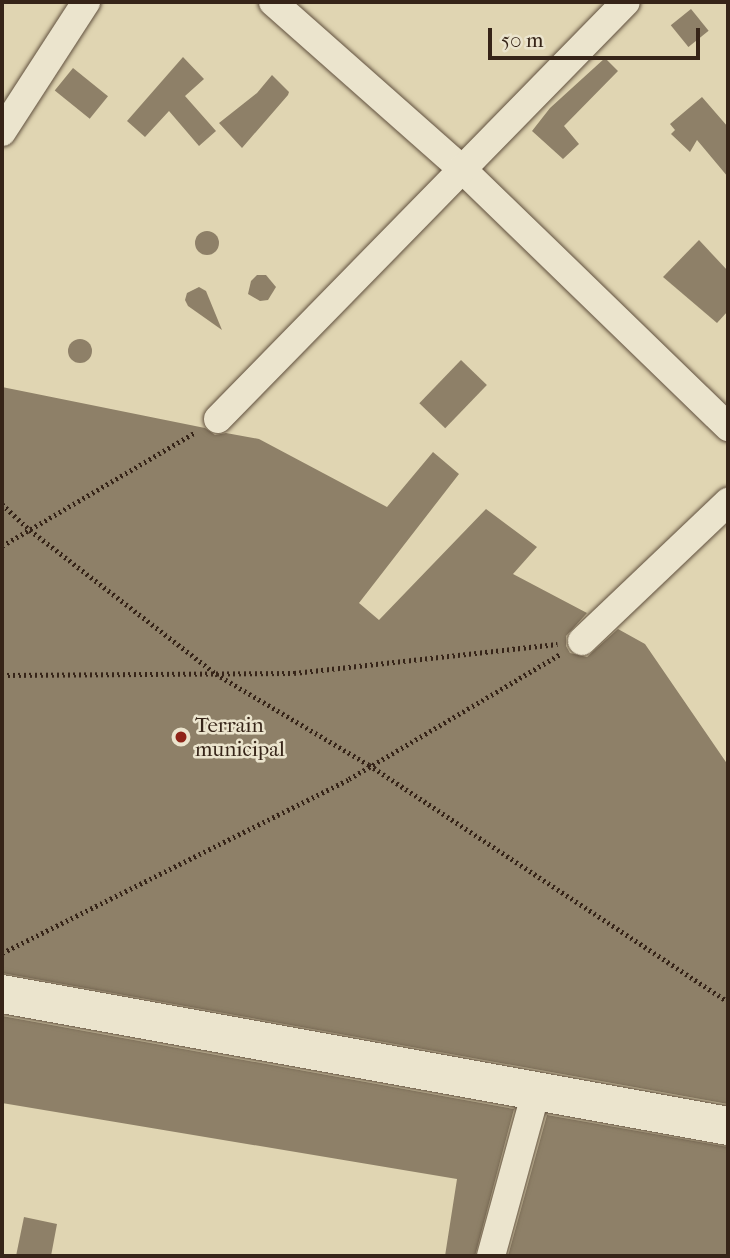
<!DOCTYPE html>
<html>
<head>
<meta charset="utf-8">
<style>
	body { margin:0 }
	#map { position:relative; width:730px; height:1258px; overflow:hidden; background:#e0d5b2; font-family:"IM FELL French Canon",serif }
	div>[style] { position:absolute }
	.building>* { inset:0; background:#8e8068; transform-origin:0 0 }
	.round { border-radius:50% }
	.path>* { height:4.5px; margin-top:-2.25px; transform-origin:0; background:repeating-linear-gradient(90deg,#362418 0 2px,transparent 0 5.5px) }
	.roads { filter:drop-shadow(0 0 2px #60503e) drop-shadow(0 0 2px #60503e) }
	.minor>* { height:28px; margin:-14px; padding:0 14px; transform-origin:14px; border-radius:14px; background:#ebe4cd }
	.secondary>* { height:38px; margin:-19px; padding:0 19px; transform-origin:19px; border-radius:19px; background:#ebe4cd }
	.dots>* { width:19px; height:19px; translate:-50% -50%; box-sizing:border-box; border:4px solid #ebe4cd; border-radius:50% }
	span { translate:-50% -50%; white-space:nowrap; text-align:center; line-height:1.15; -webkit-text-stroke:5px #ebe4cd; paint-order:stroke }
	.poi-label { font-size:21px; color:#362418 }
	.left { translate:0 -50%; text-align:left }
	.frame { position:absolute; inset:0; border:4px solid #362418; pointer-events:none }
	.scale { position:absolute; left:488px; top:28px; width:212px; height:32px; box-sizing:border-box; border:4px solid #362418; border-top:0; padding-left:9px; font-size:21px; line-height:24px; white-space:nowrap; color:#362418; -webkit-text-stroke:5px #ebe4cd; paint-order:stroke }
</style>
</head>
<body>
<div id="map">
	<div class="building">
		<i style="left:691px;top:9px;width:28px;height:26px;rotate:51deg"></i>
		<i style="clip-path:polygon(183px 57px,204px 79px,185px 96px,216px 131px,199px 146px,169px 111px,145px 137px,127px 121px)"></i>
		<i style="clip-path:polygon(605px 58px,618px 71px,564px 126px,579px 144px,563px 159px,532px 131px,550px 108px)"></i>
		<i style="left:73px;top:68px;width:45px;height:29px;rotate:39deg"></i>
		<i style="clip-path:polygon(272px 75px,289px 92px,288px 95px,242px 148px,219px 123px,257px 93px)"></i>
		<i style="clip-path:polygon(702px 97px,728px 127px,728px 177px,697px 140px,690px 152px,671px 134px,675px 130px,670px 124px)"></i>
		<i class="round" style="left:195px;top:231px;width:24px;height:24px"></i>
		<i style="clip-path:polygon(699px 240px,728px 271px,728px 311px,717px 323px,663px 277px)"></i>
		<i style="clip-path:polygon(257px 275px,266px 275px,276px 287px,268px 300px,260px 301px,248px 294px,251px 281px)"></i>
		<i style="clip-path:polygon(199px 287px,206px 291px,222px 330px,188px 306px,185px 300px,187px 293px)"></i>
		<i class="round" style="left:68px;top:339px;width:24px;height:24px"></i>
		<i style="left:461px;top:360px;width:36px;height:60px;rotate:44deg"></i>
		<i style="clip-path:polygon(2px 387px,205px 428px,215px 435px,226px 433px,259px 439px,387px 507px,433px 452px,459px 474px,359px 603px,379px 620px,486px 509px,537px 547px,513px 574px,587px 613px,566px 636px,566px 646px,570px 653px,587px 657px,618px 629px,645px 644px,728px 765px,728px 1104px,2px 973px)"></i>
		<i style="clip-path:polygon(2px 1016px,514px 1109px,475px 1256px,445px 1256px,457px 1179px,2px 1103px)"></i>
		<i style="clip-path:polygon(547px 1115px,728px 1147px,728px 1256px,508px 1256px)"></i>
		<i style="clip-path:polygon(24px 1217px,57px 1224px,51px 1256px,16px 1256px)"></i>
	</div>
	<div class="path">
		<i style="left:2px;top:504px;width:38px;rotate:43deg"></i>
		<i style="left:30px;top:530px;width:235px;rotate:37.7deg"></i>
		<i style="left:216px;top:674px;width:178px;rotate:30.7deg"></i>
		<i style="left:369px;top:765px;width:430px;rotate:33.4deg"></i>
		<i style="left:2px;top:546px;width:223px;rotate:-30.5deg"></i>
		<i style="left:2px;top:675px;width:292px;rotate:-0.4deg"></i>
		<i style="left:294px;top:673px;width:265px;rotate:-6.3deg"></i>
		<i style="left:2px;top:953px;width:388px;rotate:-26.6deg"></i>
		<i style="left:349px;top:779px;width:245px;rotate:-30.6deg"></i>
	</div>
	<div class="roads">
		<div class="minor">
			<i style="left:273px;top:2px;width:252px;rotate:41.5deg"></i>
			<i style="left:462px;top:169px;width:371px;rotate:44.1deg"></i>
			<i style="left:2px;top:132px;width:155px;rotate:-57.1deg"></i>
			<i style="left:218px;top:419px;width:583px;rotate:-45.63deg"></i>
			<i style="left:582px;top:641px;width:202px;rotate:-43.6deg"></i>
			<i style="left:491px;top:1256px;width:171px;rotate:-74.7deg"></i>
		</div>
		<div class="secondary">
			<i style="left:2px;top:994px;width:738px;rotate:10.3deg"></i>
		</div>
	</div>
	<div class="dots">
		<i style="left:181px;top:737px;background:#8f2418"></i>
	</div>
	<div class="poi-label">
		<span class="left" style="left:195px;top:737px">Terrain<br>municipal</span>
	</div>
	<div class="frame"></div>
	<div class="scale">50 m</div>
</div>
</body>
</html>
